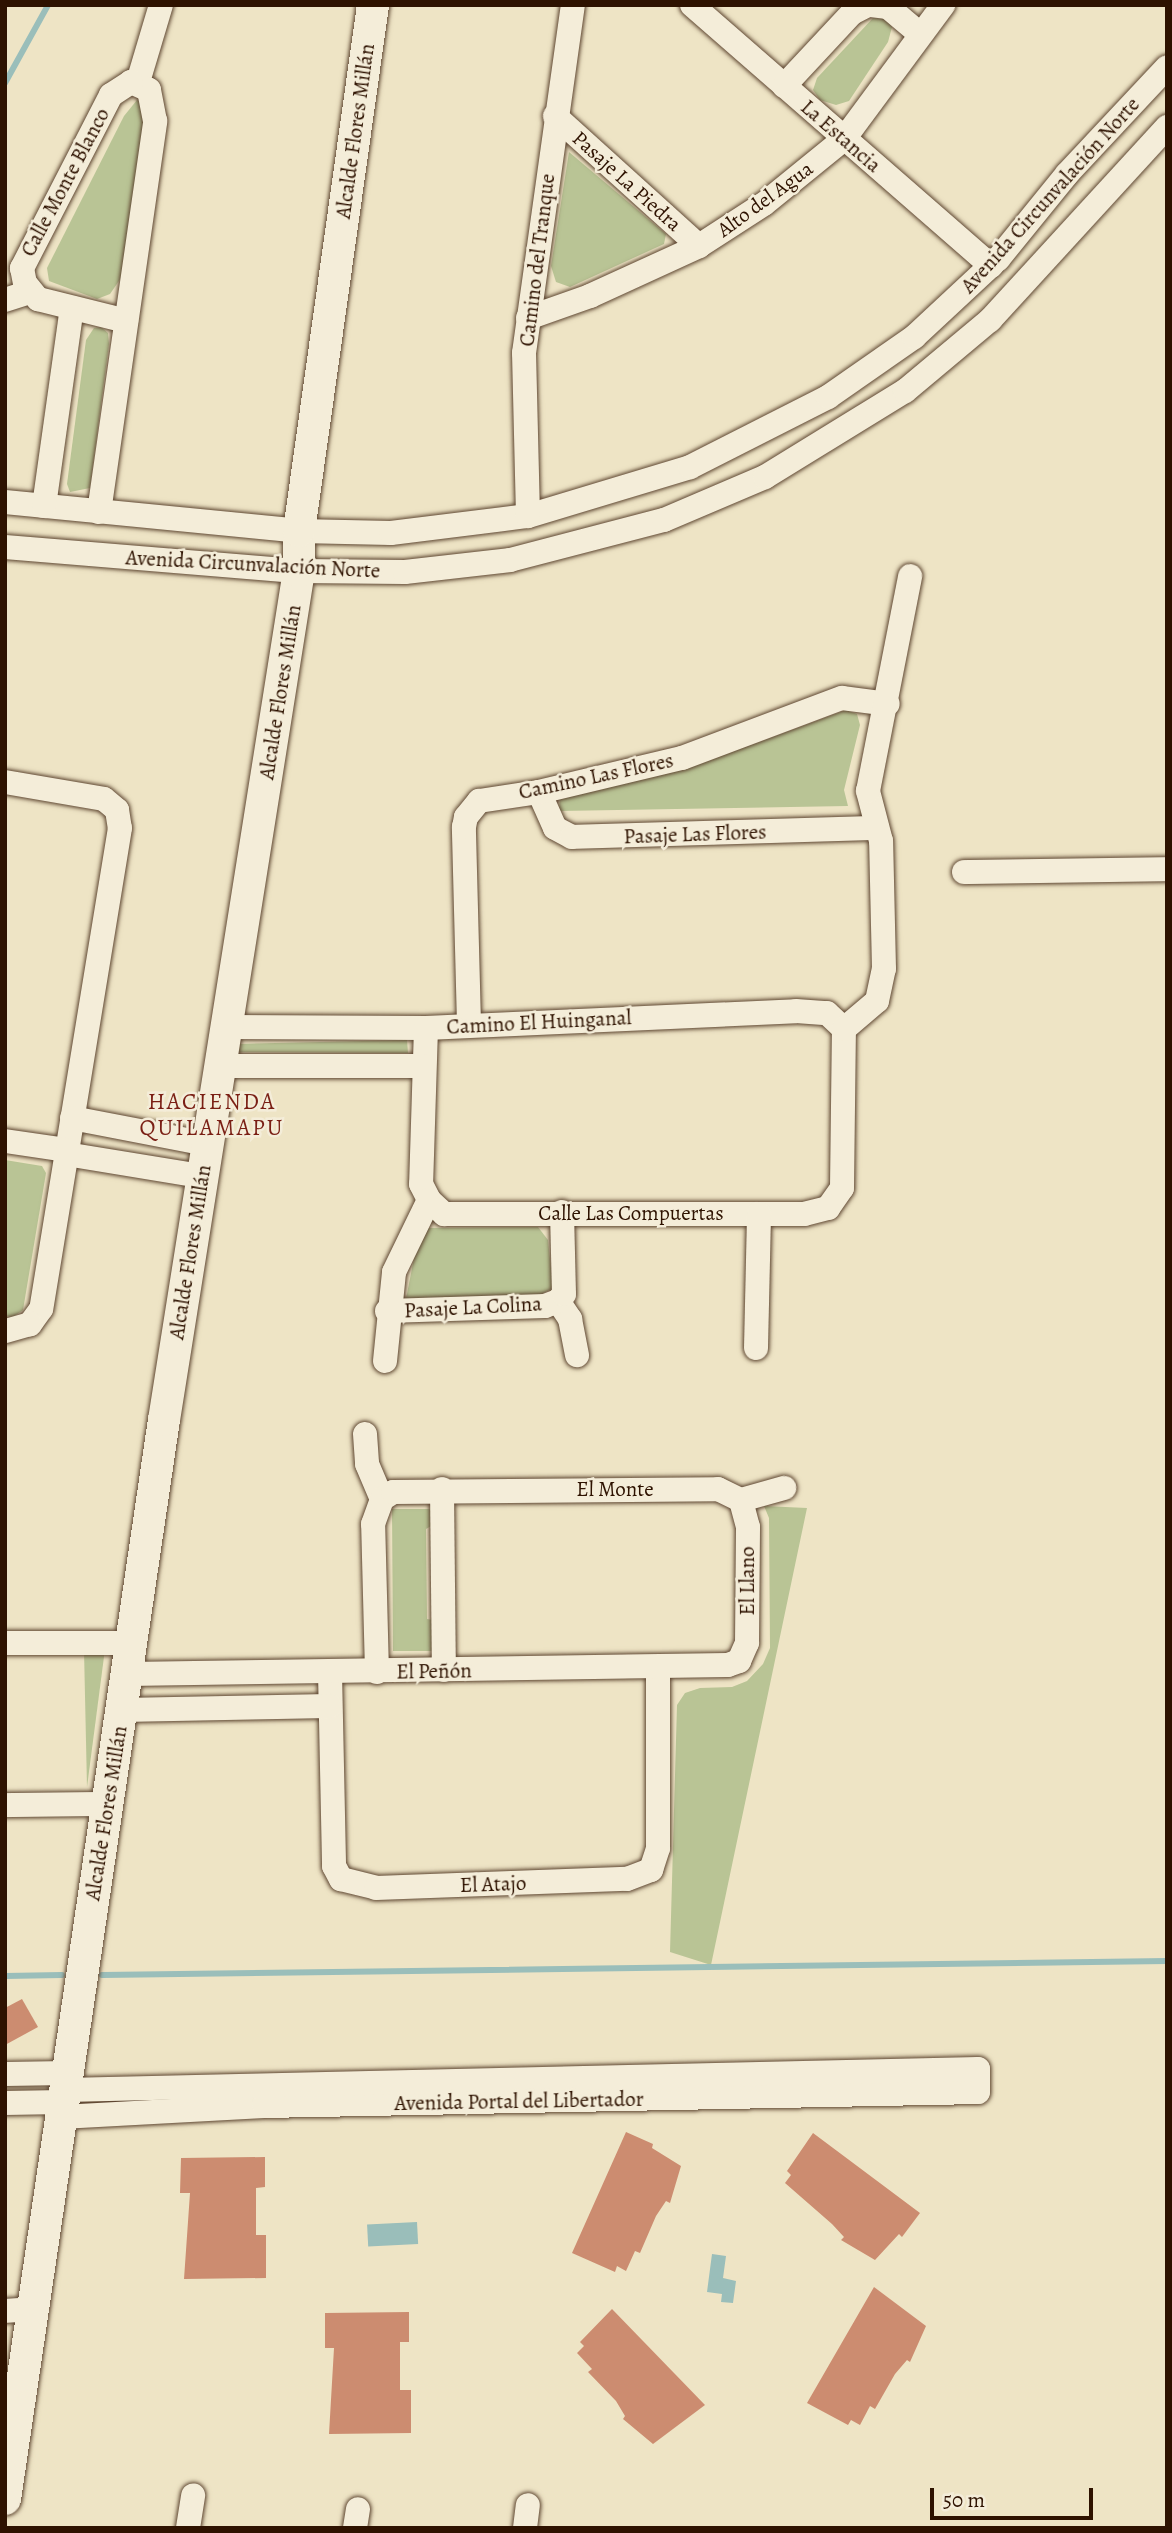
<!DOCTYPE html>
<html>
<head>
<meta charset="utf-8">
<style>
	body { margin:0 }
	#map { position:relative; width:1172px; height:2533px; overflow:hidden; background:#eee4c5; font-family:Alegreya,serif }
	div>[style] { position:absolute }
	.green>* { inset:0; background:#b9c495 }
	.water>* { inset:0; background:#9abeba; transform-origin:0 0 }
	.stream>* { height:6px; margin:-3px; padding:0 3px; transform-origin:3px; border-radius:3px; background:#9abeba }
	.building>* { inset:0; background:#cc8c70 }
	.roads { filter:drop-shadow(0 0 2px #5e4631) drop-shadow(0 0 2px #5e4631) }
	.minor>* { height:24px; margin:-12px; padding:0 12px; transform-origin:12px; border-radius:12px; background:#f4edd9 }
	.tertiary>* { height:32px; margin:-16px; padding:0 16px; transform-origin:16px; border-radius:16px; background:#f4edd9 }
	span { translate:-50% -50%; white-space:nowrap; text-align:center; line-height:1.15; -webkit-text-stroke:5px #f4edd9; paint-order:stroke }
	.street-label { font-size:21px; color:#2e1200 }
	.neighbourhood-label { font-size:23px; color:#7a1f14; letter-spacing:2px }
	.frame { position:absolute; inset:0; border:7px solid #2e1200; pointer-events:none }
	.scale { position:absolute; left:930px; top:2488px; width:163px; height:32px; box-sizing:border-box; border:4px solid #2e1200; border-top:0; padding-left:9px; font-size:21px; line-height:24px; white-space:nowrap; color:#2e1200; -webkit-text-stroke:5px #f4edd9; paint-order:stroke }
</style>
</head>
<body>
<div id="map">
	<div class="green">
		<i style="clip-path:polygon(873px 18px,886px 19px,892px 27px,888px 42px,849px 101px,836px 105px,820px 100px,813px 90px,817px 78px)"></i>
		<i style="clip-path:polygon(137px 100px,144px 102px,146px 115px,123px 275px,110px 294px,97px 299px,49px 281px,47px 268px,124px 116px)"></i>
		<i style="clip-path:polygon(569px 152px,666px 234px,664px 244px,570px 287px,556px 282px,551px 266px)"></i>
		<i style="clip-path:polygon(101px 327px,108px 333px,109px 344px,90px 488px,70px 492px,67px 484px,86px 340px,94px 328px)"></i>
		<i style="clip-path:polygon(846px 710px,857px 714px,860px 725px,844px 790px,848px 806px,559px 811px,560px 798px,751px 745px)"></i>
		<i style="clip-path:polygon(407px 1040px,408px 1053px,237px 1052px,238px 1044px)"></i>
		<i style="clip-path:polygon(5px 1160px,42px 1166px,46px 1173px,23px 1310px,13px 1317px,5px 1316px)"></i>
		<i style="clip-path:polygon(538px 1227px,548px 1240px,553px 1288px,538px 1296px,406px 1299px,416px 1248px,428px 1228px)"></i>
		<i style="clip-path:polygon(764px 1506px,807px 1508px,711px 1965px,670px 1952px,677px 1705px,685px 1693px,700px 1688px,732px 1687px,747px 1681px,763px 1664px,770px 1648px,769px 1518px)"></i>
		<i style="clip-path:polygon(392px 1509px,433px 1509px,433px 1525px,426px 1529px,427px 1619px,433px 1620px,433px 1651px,393px 1651px)"></i>
		<i style="clip-path:polygon(105px 1649px,87px 1787px,84px 1650px)"></i>
	</div>
	<div class="water">
		<i style="left:417px;top:2222px;width:22px;height:50px;rotate:87deg"></i>
		<i style="clip-path:polygon(712px 2254px,726px 2256px,723px 2278px,736px 2281px,733px 2303px,721px 2302px,722px 2294px,707px 2292px)"></i>
	</div>
	<div class="stream">
		<i style="left:5px;top:83px;width:89px;rotate:-61.1deg"></i>
		<i style="left:102px;top:1975px;width:1065px;rotate:-0.75deg"></i>
		<i style="left:5px;top:1976px;width:57px;rotate:-1deg"></i>
	</div>
	<div class="building">
		<i style="clip-path:polygon(22px 1999px,38px 2027px,5px 2045px,5px 2008px)"></i>
		<i style="clip-path:polygon(626px 2132px,653px 2144px,652px 2148px,681px 2166px,670px 2203px,666px 2201px,656px 2216px,640px 2253px,635px 2251px,626px 2271px,617px 2266px,615px 2272px,572px 2253px)"></i>
		<i style="clip-path:polygon(813px 2133px,920px 2213px,902px 2237px,899px 2234px,875px 2260px,841px 2240px,844px 2237px,832px 2224px,785px 2183px,791px 2175px,787px 2171px)"></i>
		<i style="clip-path:polygon(265px 2157px,265px 2187px,256px 2188px,256px 2235px,266px 2235px,266px 2278px,184px 2279px,190px 2193px,180px 2193px,181px 2158px)"></i>
		<i style="clip-path:polygon(874px 2287px,926px 2326px,910px 2362px,907px 2360px,895px 2374px,875px 2409px,870px 2406px,860px 2425px,851px 2420px,848px 2425px,807px 2403px)"></i>
		<i style="clip-path:polygon(612px 2309px,705px 2405px,653px 2444px,623px 2419px,625px 2416px,616px 2401px,588px 2372px,592px 2369px,577px 2353px,584px 2346px,580px 2342px)"></i>
		<i style="clip-path:polygon(409px 2312px,409px 2342px,400px 2342px,400px 2390px,411px 2390px,411px 2433px,329px 2434px,334px 2348px,325px 2348px,325px 2313px)"></i>
	</div>
	<div class="roads">
		<div class="minor">
			<i style="left:692px;top:5px;width:397px;rotate:41.1deg"></i>
			<i style="left:871px;top:5px;width:17px;rotate:7deg"></i>
			<i style="left:888px;top:7px;width:42px;rotate:40.2deg"></i>
			<i style="left:138px;top:82px;width:80px;rotate:-73.4deg"></i>
			<i style="left:784px;top:86px;width:100px;rotate:-47deg"></i>
			<i style="left:852px;top:13px;width:18px;rotate:-27deg"></i>
			<i style="left:555px;top:116px;width:194px;rotate:42.1deg"></i>
			<i style="left:5px;top:300px;width:26px;rotate:-18deg"></i>
			<i style="left:528px;top:318px;width:66px;rotate:-19.5deg"></i>
			<i style="left:590px;top:296px;width:120px;rotate:-24.6deg"></i>
			<i style="left:699px;top:246px;width:77px;rotate:-32.9deg"></i>
			<i style="left:764px;top:204px;width:103px;rotate:-39.1deg"></i>
			<i style="left:844px;top:139px;width:167px;rotate:-53.5deg"></i>
			<i style="left:5px;top:502px;width:295px;rotate:5.6deg"></i>
			<i style="left:299px;top:531px;width:92px;rotate:1.2deg"></i>
			<i style="left:391px;top:533px;width:138px;rotate:-7.1deg"></i>
			<i style="left:528px;top:516px;width:169px;rotate:-16.8deg"></i>
			<i style="left:690px;top:467px;width:155px;rotate:-26.9deg"></i>
			<i style="left:828px;top:397px;width:105px;rotate:-34.9deg"></i>
			<i style="left:914px;top:337px;width:115px;rotate:-42.9deg"></i>
			<i style="left:998px;top:259px;width:109px;rotate:-50.9deg"></i>
			<i style="left:1067px;top:174px;width:146px;rotate:-46.9deg"></i>
			<i style="left:44px;top:506px;width:200px;rotate:-82deg"></i>
			<i style="left:99px;top:512px;width:395px;rotate:-81.8deg"></i>
			<i style="left:155px;top:121px;width:32px;rotate:-101deg"></i>
			<i style="left:149px;top:90px;width:20px;rotate:-156deg"></i>
			<i style="left:131px;top:82px;width:24px;rotate:147deg"></i>
			<i style="left:111px;top:95px;width:195px;rotate:117.2deg"></i>
			<i style="left:22px;top:268px;width:15px;rotate:79deg"></i>
			<i style="left:25px;top:283px;width:21px;rotate:51deg"></i>
			<i style="left:38px;top:299px;width:91px;rotate:14deg"></i>
			<i style="left:528px;top:516px;width:163px;rotate:-91.4deg"></i>
			<i style="left:524px;top:353px;width:351px;rotate:-82deg"></i>
			<i style="left:5px;top:547px;width:295px;rotate:4.7deg"></i>
			<i style="left:299px;top:571px;width:106px;rotate:0.5deg"></i>
			<i style="left:405px;top:572px;width:106px;rotate:-6.5deg"></i>
			<i style="left:510px;top:560px;width:159px;rotate:-14.6deg"></i>
			<i style="left:664px;top:520px;width:110px;rotate:-23.1deg"></i>
			<i style="left:765px;top:477px;width:164px;rotate:-31.6deg"></i>
			<i style="left:905px;top:391px;width:111px;rotate:-39.9deg"></i>
			<i style="left:990px;top:320px;width:262px;rotate:-47.5deg"></i>
			<i style="left:5px;top:782px;width:100px;rotate:9.7deg"></i>
			<i style="left:104px;top:799px;width:17px;rotate:40deg"></i>
			<i style="left:117px;top:810px;width:18px;rotate:81deg"></i>
			<i style="left:120px;top:828px;width:487px;rotate:99.3deg"></i>
			<i style="left:41px;top:1309px;width:19px;rotate:126deg"></i>
			<i style="left:30px;top:1324px;width:26px;rotate:164deg"></i>
			<i style="left:539px;top:792px;width:39px;rotate:66deg"></i>
			<i style="left:555px;top:828px;width:19px;rotate:28deg"></i>
			<i style="left:572px;top:837px;width:305px;rotate:-1.7deg"></i>
			<i style="left:964px;top:872px;width:203px;rotate:-0.8deg"></i>
			<i style="left:469px;top:1024px;width:197px;rotate:-91.5deg"></i>
			<i style="left:464px;top:827px;width:10px;rotate:-79deg"></i>
			<i style="left:466px;top:817px;width:21px;rotate:-51deg"></i>
			<i style="left:479px;top:801px;width:61px;rotate:-8.5deg"></i>
			<i style="left:539px;top:792px;width:147px;rotate:-13.4deg"></i>
			<i style="left:682px;top:758px;width:171px;rotate:-20.6deg"></i>
			<i style="left:842px;top:698px;width:46px;rotate:7.4deg"></i>
			<i style="left:227px;top:1027px;width:199px;rotate:0.3deg"></i>
			<i style="left:426px;top:1028px;width:370px;rotate:-2.6deg"></i>
			<i style="left:796px;top:1011px;width:31px;rotate:4deg"></i>
			<i style="left:827px;top:1013px;width:23px;rotate:43deg"></i>
			<i style="left:426px;top:1028px;width:156px;rotate:91.8deg"></i>
			<i style="left:421px;top:1184px;width:18px;rotate:63deg"></i>
			<i style="left:429px;top:1200px;width:21px;rotate:43deg"></i>
			<i style="left:444px;top:1214px;width:360px"></i>
			<i style="left:804px;top:1214px;width:25px;rotate:-14deg"></i>
			<i style="left:828px;top:1208px;width:24px;rotate:-55deg"></i>
			<i style="left:842px;top:1188px;width:159px;rotate:-89.3deg"></i>
			<i style="left:844px;top:1029px;width:43px;rotate:-40.3deg"></i>
			<i style="left:877px;top:1001px;width:33px;rotate:-78deg"></i>
			<i style="left:884px;top:969px;width:128px;rotate:-91.3deg"></i>
			<i style="left:881px;top:841px;width:52px;rotate:-104.6deg"></i>
			<i style="left:868px;top:791px;width:219px;rotate:-78.9deg"></i>
			<i style="left:221px;top:1066px;width:203px"></i>
			<i style="left:72px;top:1118px;width:137px;rotate:10.9deg"></i>
			<i style="left:5px;top:1141px;width:63px;rotate:8.3deg"></i>
			<i style="left:66px;top:1154px;width:137px;rotate:9.3deg"></i>
			<i style="left:558px;top:1301px;width:22px;rotate:56deg"></i>
			<i style="left:570px;top:1319px;width:37px;rotate:79deg"></i>
			<i style="left:387px;top:1311px;width:158px;rotate:-1.8deg"></i>
			<i style="left:545px;top:1306px;width:14px;rotate:-21deg"></i>
			<i style="left:558px;top:1301px;width:9px;rotate:-49deg"></i>
			<i style="left:564px;top:1294px;width:82px;rotate:-91.4deg"></i>
			<i style="left:756px;top:1348px;width:134px;rotate:-88.7deg"></i>
			<i style="left:385px;top:1361px;width:89px;rotate:-84.2deg"></i>
			<i style="left:394px;top:1272px;width:80px;rotate:-64.1deg"></i>
			<i style="left:365px;top:1434px;width:30px;rotate:86deg"></i>
			<i style="left:367px;top:1464px;width:38px;rotate:67deg"></i>
			<i style="left:442px;top:1489px;width:181px;rotate:89.4deg"></i>
			<i style="left:741px;top:1500px;width:45px;rotate:-15.6deg"></i>
			<i style="left:5px;top:1643px;width:129px"></i>
			<i style="left:330px;top:1672px;width:194px;rotate:88.8deg"></i>
			<i style="left:334px;top:1866px;width:15px;rotate:62deg"></i>
			<i style="left:341px;top:1879px;width:36px;rotate:14deg"></i>
			<i style="left:376px;top:1888px;width:251px;rotate:-2.1deg"></i>
			<i style="left:627px;top:1879px;width:26px;rotate:-21deg"></i>
			<i style="left:651px;top:1870px;width:23px;rotate:-72deg"></i>
			<i style="left:658px;top:1848px;width:180px;rotate:-90deg"></i>
			<i style="left:377px;top:1672px;width:148px;rotate:-91.5deg"></i>
			<i style="left:373px;top:1524px;width:27px;rotate:-70deg"></i>
			<i style="left:382px;top:1499px;width:13px;rotate:-32deg"></i>
			<i style="left:393px;top:1492px;width:325px;rotate:-0.5deg"></i>
			<i style="left:718px;top:1489px;width:25px;rotate:26deg"></i>
			<i style="left:128px;top:1674px;width:600px;rotate:-0.86deg"></i>
			<i style="left:728px;top:1665px;width:12px;rotate:-20deg"></i>
			<i style="left:739px;top:1661px;width:20px;rotate:-66deg"></i>
			<i style="left:747px;top:1643px;width:116px;rotate:-89.5deg"></i>
			<i style="left:748px;top:1527px;width:28px;rotate:-105deg"></i>
			<i style="left:121px;top:1710px;width:209px;rotate:-1.1deg"></i>
			<i style="left:5px;top:1805px;width:102px;rotate:-0.6deg"></i>
			<i style="left:5px;top:2074px;width:62px;rotate:-0.9deg"></i>
			<i style="left:5px;top:2103px;width:58px;rotate:-1deg"></i>
			<i style="left:61px;top:2117px;width:203px;rotate:-3.1deg"></i>
			<i style="left:264px;top:2106px;width:714px;rotate:-1.12deg"></i>
			<i style="left:978px;top:2092px;width:23px;rotate:-90deg"></i>
			<i style="left:978px;top:2069px;width:913px;rotate:178.68deg"></i>
			<i style="left:5px;top:2311px;width:29px;rotate:-4deg"></i>
			<i style="left:188px;top:2528px;width:33px;rotate:-81deg"></i>
			<i style="left:355px;top:2528px;width:19px;rotate:-81deg"></i>
			<i style="left:525px;top:2528px;width:23px;rotate:-83deg"></i>
		</div>
		<div class="tertiary">
			<i style="left:5px;top:2499px;width:1091px;rotate:-81.62deg"></i>
			<i style="left:164px;top:1420px;width:860px;rotate:-80.97deg"></i>
			<i style="left:299px;top:571px;width:40px;rotate:-90deg"></i>
			<i style="left:299px;top:531px;width:531px;rotate:-81.99deg"></i>
		</div>
	</div>
	<div class="street-label">
		<span style="left:355px;top:131px;rotate:-82deg">Alcalde Flores Millán</span>
		<span style="left:841px;top:136px;rotate:41deg">La Estancia</span>
		<span style="left:627px;top:181px;rotate:42deg">Pasaje La Piedra</span>
		<span style="left:65px;top:182px;rotate:-62deg">Calle Monte Blanco</span>
		<span style="left:1050px;top:195px;rotate:-48deg">Avenida Circunvalación Norte</span>
		<span style="left:765px;top:199px;rotate:-36deg">Alto del Agua</span>
		<span style="left:537px;top:260px;rotate:-83deg">Camino del Tranque</span>
		<span style="left:253px;top:564px;rotate:3deg">Avenida Circunvalación Norte</span>
		<span style="left:280px;top:692px;rotate:-81deg">Alcalde Flores Millán</span>
		<span style="left:596px;top:776px;rotate:-12deg">Camino Las Flores</span>
		<span style="left:695px;top:834px;rotate:-2deg">Pasaje Las Flores</span>
		<span style="left:539px;top:1022px;rotate:-3deg">Camino El Huinganal</span>
		<span style="left:631px;top:1213px">Calle Las Compuertas</span>
		<span style="left:190px;top:1252px;rotate:-81deg">Alcalde Flores Millán</span>
		<span style="left:473px;top:1307px;rotate:-3deg">Pasaje La Colina</span>
		<span style="left:615px;top:1489px">El Monte</span>
		<span style="left:747px;top:1581px;rotate:-90deg">El Llano</span>
		<span style="left:434px;top:1671px;rotate:-1deg">El Peñón</span>
		<span style="left:106px;top:1813px;rotate:-81deg">Alcalde Flores Millán</span>
		<span style="left:493px;top:1884px;rotate:-2deg">El Atajo</span>
		<span style="left:519px;top:2101px;rotate:-1deg">Avenida Portal del Libertador</span>
	</div>
	<div class="neighbourhood-label">
		<span style="left:212px;top:1115px">HACIENDA<br>QUILAMAPU</span>
	</div>
	<div class="frame"></div>
	<div class="scale">50 m</div>
</div>
</body>
</html>
